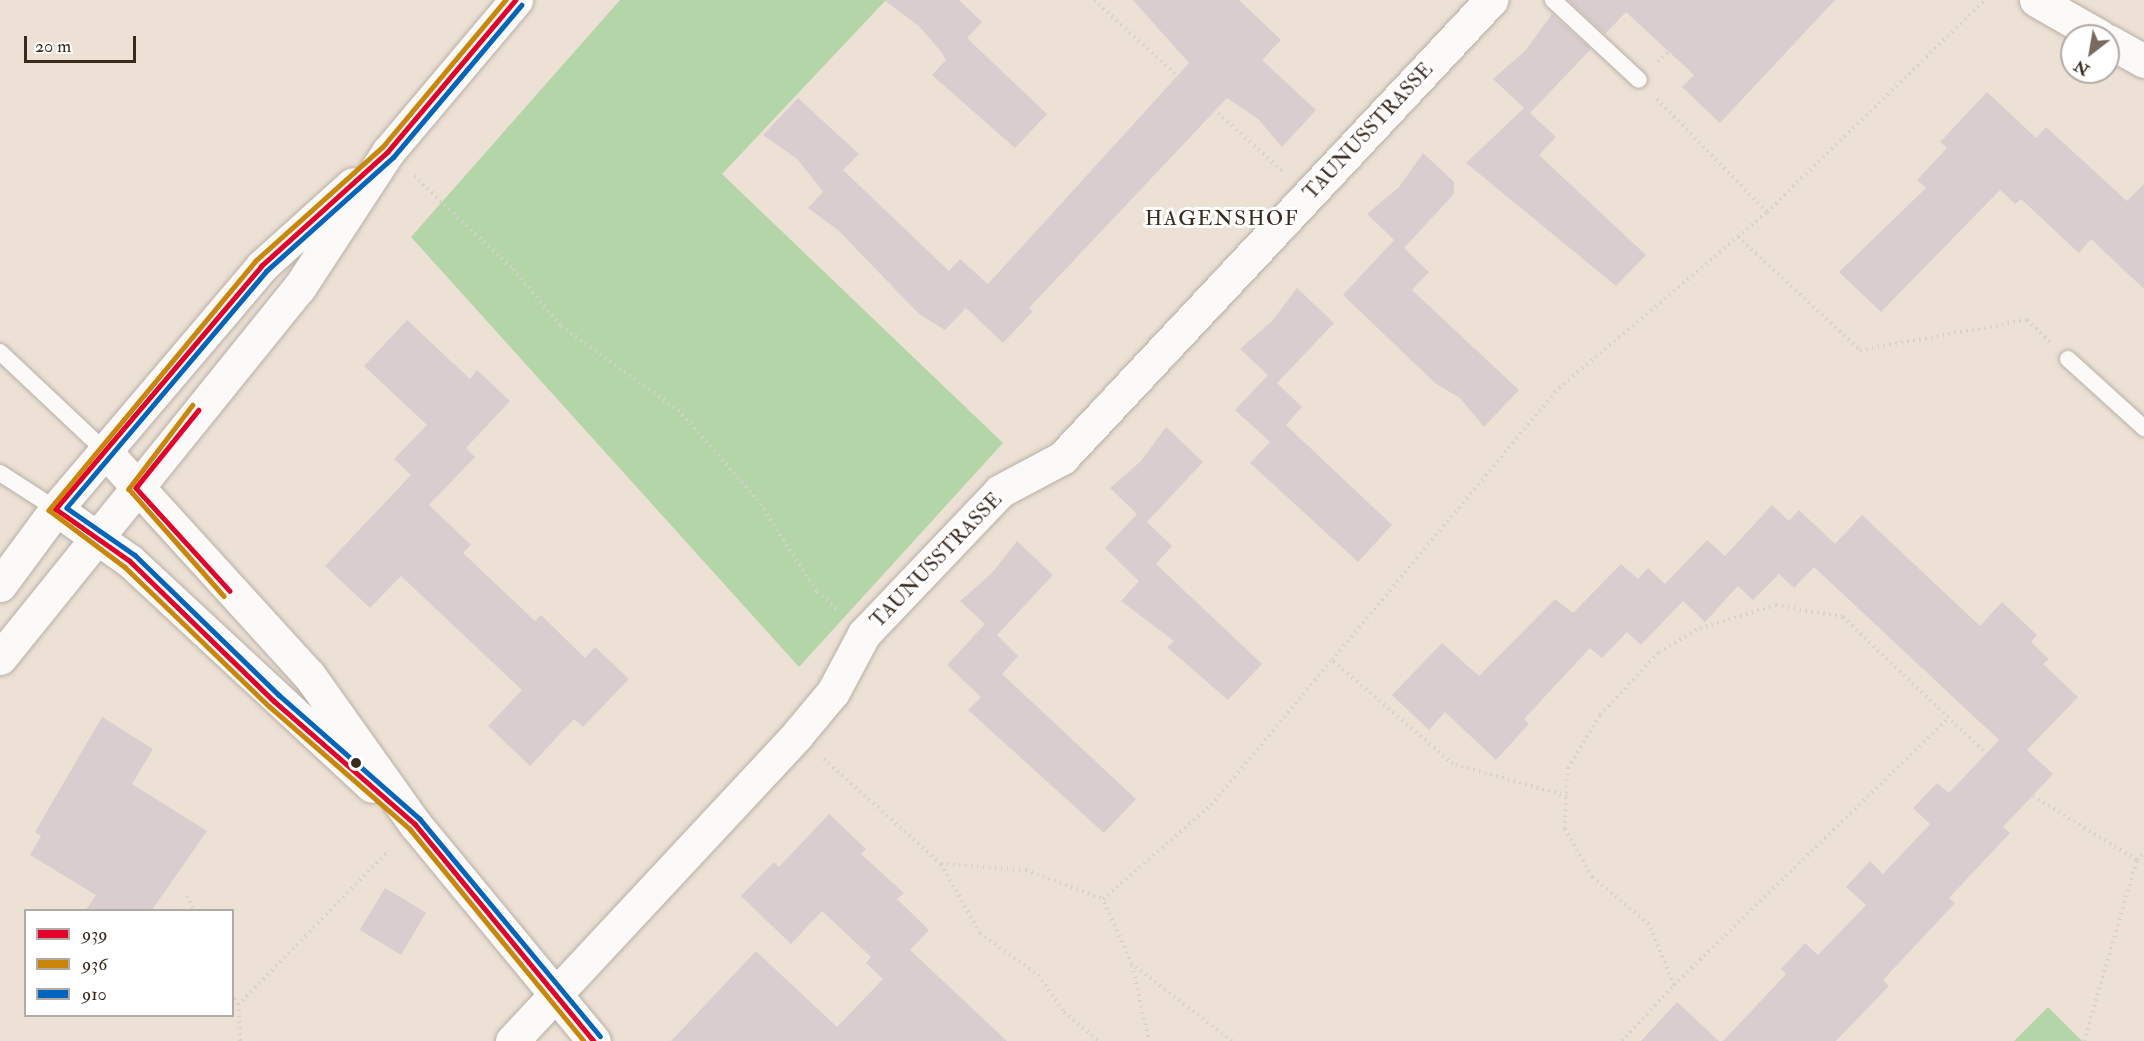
<!DOCTYPE html>
<html>
<head>
<meta charset="utf-8">
<style>
	body { margin:0 }
	#map { position:relative; width:2144px; height:1041px; overflow:hidden; background:#ede1d5; font-family:"IM FELL Double Pica",serif }
	div>[style] { position:absolute }
	.green>* { inset:0; background:#b4d5a8 }
	.building>* { inset:0; background:#d9cdd0; transform-origin:0 0 }
	.path>* { height:4px; margin-top:-2px; transform-origin:0; background:repeating-linear-gradient(90deg,#d5d2cd 0 1.5px,transparent 0 6px) }
	.roads { filter:drop-shadow(0 0 2px #b8afa6) drop-shadow(0 0 2px #b8afa6) }
	.lane>* { height:16px; margin:-8px; padding:0 8px; transform-origin:8px; border-radius:8px; background:#fcfaf9 }
	.street>* { height:33px; margin:-16.5px; padding:0 16.5px; transform-origin:16.5px; border-radius:16.5px; background:#fcfaf9 }
	.bus-1>* { height:4.5px; margin:-2.25px; padding:0 2.25px; transform-origin:2.25px; border-radius:2.25px; background:#e4002b }
	.bus-2>* { height:4.5px; margin:-2.25px; padding:0 2.25px; transform-origin:2.25px; border-radius:2.25px; background:#c88708 }
	.bus-3>* { height:4.5px; margin:-2.25px; padding:0 2.25px; transform-origin:2.25px; border-radius:2.25px; background:#0065bd }
	.dots>* { width:16px; height:16px; translate:-50% -50%; box-sizing:border-box; border:3px solid #fff; border-radius:50% }
	span { translate:-50% -50%; white-space:nowrap; text-align:center; line-height:1.15; -webkit-text-stroke:6px #fff; paint-order:stroke }
	.street-label { font-size:20px; color:#3b2a1e }
	.neighbourhood-label { font-size:21px; color:#3b2a1e; letter-spacing:1.5px }
	.legend { position:absolute; left:24px; top:909px; width:210px; height:108px; box-sizing:border-box; background:#fff; border:2px solid #b1aaa5; margin:0; padding:8px 10px; list-style:none; font-size:18px; color:#3b2a1e }
	.legend li { display:flex; align-items:center; gap:12px; height:30px }
	.legend b { width:30px; border:2px solid #b1aaa5 }
	.north { position:absolute; left:2060px; top:24px; width:60px; height:60px; box-sizing:border-box; background:#fff; border:2px solid #b1aaa5; border-radius:50%; rotate:211deg; font-size:16px; font-weight:700; line-height:24px; text-align:center; color:#3b2a1e }
	.north::after { content:''; display:block; margin:auto; width:21px; height:27px; background:#796a5e; clip-path:polygon(50% 0,100% 100%,50% 72%,0 100%) }
	.scale { position:absolute; left:24px; top:36px; width:112px; height:27px; box-sizing:border-box; border:3px solid #3b2a1e; border-top:0; padding-left:8px; font-size:18px; line-height:21px; white-space:nowrap; color:#3b2a1e; -webkit-text-stroke:4px #fff; paint-order:stroke }
</style>
</head>
<body>
<div id="map">
	<div class="green">
		<i style="clip-path:polygon(620px 0,886px 0,722px 174px,1003px 443px,799px 667px,411px 237px)"></i>
		<i style="clip-path:polygon(2048px 1007px,2082px 1041px,2014px 1041px)"></i>
	</div>
	<div class="building">
		<i style="clip-path:polygon(884px 0,959px 0,982px 22px,967px 38px,1047px 114px,1015px 148px,932px 75px,946px 60px,942px 53px,920px 27px)"></i>
		<i style="clip-path:polygon(1133px 0,1239px 0,1281px 40px,1262px 60px,1316px 110px,1282px 147px,1258px 119px,1227px 98px,1029px 308px,1033px 311px,1003px 343px,966px 308px,945px 330px,919px 314px,838px 230px,808px 208px,823px 192px,818px 185px,797px 159px,763px 135px,798px 98px,859px 154px,843px 170px,949px 271px,960px 259px,988px 284px,1189px 63px)"></i>
		<i style="clip-path:polygon(1568px 0,1835px 0,1720px 123px,1682px 87px,1694px 75px,1626px 12px,1605px 34px)"></i>
		<i style="clip-path:polygon(1552px 14px,1591px 49px,1530px 113px,1556px 137px,1539px 155px,1646px 255px,1616px 286px,1466px 163px,1524px 108px,1493px 79px,1525px 51px)"></i>
		<i style="clip-path:polygon(1987px 92px,2036px 138px,2046px 127px,2127px 201px,2144px 184px,2144px 289px,2091px 239px,2079px 253px,2021px 199px,2015px 204px,2000px 190px,1881px 312px,1839px 272px,1926px 188px,1917px 180px,1947px 148px,1940px 142px)"></i>
		<i style="clip-path:polygon(1423px 153px,1454px 182px,1454px 194px,1404px 248px,1429px 272px,1412px 290px,1519px 390px,1484px 427px,1460px 398px,1435px 383px,1343px 295px,1394px 240px,1367px 214px,1399px 187px)"></i>
		<i style="clip-path:polygon(1297px 288px,1334px 323px,1277px 383px,1302px 407px,1286px 425px,1392px 525px,1358px 562px,1250px 463px,1270px 442px,1235px 410px,1268px 375px,1240px 349px,1272px 321px)"></i>
		<i style="clip-path:polygon(407px 320px,470px 379px,477px 370px,510px 401px,466px 448px,475px 457px,429px 505px,471px 545px,463px 553px,535px 621px,541px 615px,585px 658px,595px 647px,629px 679px,583px 727px,574px 719px,530px 766px,488px 726px,522px 690px,401px 576px,370px 608px,325px 566px,411px 475px,394px 459px,427px 425px,364px 366px)"></i>
		<i style="clip-path:polygon(1166px 427px,1203px 462px,1147px 522px,1172px 546px,1156px 564px,1262px 664px,1228px 700px,1167px 647px,1174px 641px,1121px 601px,1139px 581px,1105px 548px,1137px 514px,1110px 488px,1141px 461px)"></i>
		<i style="clip-path:polygon(1772px 505px,1789px 521px,1799px 510px,1835px 544px,1862px 515px,1980px 626px,2002px 602px,2037px 635px,2031px 642px,2049px 659px,2043px 664px,2078px 697px,2027px 750px,2053px 774px,2003px 827px,2010px 833px,1949px 898px,1955px 903px,1883px 980px,1889px 986px,1836px 1041px,1723px 1041px,1786px 974px,1781px 969px,1805px 943px,1818px 955px,1866px 905px,1846px 887px,1870px 861px,1883px 874px,1930px 824px,1913px 808px,1937px 783px,1949px 793px,1999px 740px,1814px 567px,1794px 588px,1779px 574px,1753px 600px,1738px 586px,1705px 622px,1683px 601px,1641px 645px,1627px 632px,1602px 658px,1590px 648px,1524px 719px,1529px 724px,1496px 760px,1445px 712px,1429px 730px,1392px 695px,1442px 643px,1479px 676px,1555px 599px,1573px 613px,1621px 564px,1638px 579px,1648px 568px,1665px 584px,1707px 540px,1725px 556px)"></i>
		<i style="clip-path:polygon(1017px 541px,1053px 575px,997px 635px,1018px 656px,1002px 674px,1136px 799px,1104px 833px,968px 710px,981px 697px,947px 665px,985px 624px,960px 601px,992px 573px)"></i>
		<i style="clip-path:polygon(102px 717px,153px 749px,132px 784px,207px 831px,152px 910px,86px 910px,96px 895px,30px 855px,41px 836px,35px 832px)"></i>
		<i style="clip-path:polygon(829px 814px,866px 849px,861px 854px,904px 893px,897px 899px,929px 930px,910px 950px,1007px 1041px,671px 1041px,756px 951px,837px 1027px,883px 979px,866px 963px,871px 957px,822px 911px,791px 944px,741px 896px,774px 862px,779px 867px)"></i>
		<i style="left:385px;top:888px;width:48px;height:49px;rotate:31deg"></i>
		<i style="clip-path:polygon(1677px 1002px,1719px 1041px,1641px 1041px)"></i>
	</div>
	<div class="path">
		<i style="left:1094px;top:0;width:254px;rotate:42.3deg"></i>
		<i style="left:1658px;top:62px;width:87px;rotate:-45.5deg"></i>
		<i style="left:1657px;top:99px;width:158px;rotate:45.8deg"></i>
		<i style="left:1767px;top:212px;width:304px;rotate:-44.2deg"></i>
		<i style="left:414px;top:176px;width:136px;rotate:43.2deg"></i>
		<i style="left:513px;top:269px;width:75px;rotate:49.9deg"></i>
		<i style="left:561px;top:326px;width:144px;rotate:35.7deg"></i>
		<i style="left:678px;top:410px;width:119px;rotate:48.4deg"></i>
		<i style="left:757px;top:499px;width:111px;rotate:57.2deg"></i>
		<i style="left:817px;top:592px;width:29px;rotate:41deg"></i>
		<i style="left:1738px;top:237px;width:166px;rotate:42.8deg"></i>
		<i style="left:1860px;top:350px;width:170px;rotate:-10.2deg"></i>
		<i style="left:2027px;top:320px;width:32px;rotate:44deg"></i>
		<i style="left:824px;top:759px;width:157px;rotate:41.9deg"></i>
		<i style="left:941px;top:864px;width:79px;rotate:60.5deg"></i>
		<i style="left:980px;top:933px;width:72px;rotate:35.9deg"></i>
		<i style="left:1038px;top:975px;width:45px;rotate:54.9deg"></i>
		<i style="left:1064px;top:1012px;width:45px;rotate:39.6deg"></i>
		<i style="left:1567px;top:796px;width:118px;rotate:-164.3deg"></i>
		<i style="left:1453px;top:764px;width:160px;rotate:-139.3deg"></i>
		<i style="left:1332px;top:660px;width:354px;rotate:-50.2deg"></i>
		<i style="left:1559px;top:388px;width:272px;rotate:-40.2deg"></i>
		<i style="left:2033px;top:796px;width:122px;rotate:31.6deg"></i>
		<i style="left:2137px;top:860px;width:10px;rotate:-45deg"></i>
		<i style="left:941px;top:864px;width:85px;rotate:4deg"></i>
		<i style="left:1026px;top:870px;width:82px;rotate:20.6deg"></i>
		<i style="left:187px;top:896px;width:16px;rotate:63deg"></i>
		<i style="left:1132px;top:965px;width:78px;rotate:77.4deg"></i>
		<i style="left:1674px;top:985px;width:383px;rotate:-44.2deg"></i>
		<i style="left:232px;top:993px;width:13px;rotate:63deg"></i>
		<i style="left:240px;top:1041px;width:36px;rotate:-93deg"></i>
		<i style="left:238px;top:1005px;width:216px;rotate:-45.7deg"></i>
		<i style="left:1232px;top:1041px;width:126px;rotate:-142.4deg"></i>
		<i style="left:1132px;top:964px;width:71px;rotate:-114deg"></i>
		<i style="left:1103px;top:899px;width:143px;rotate:-41deg"></i>
		<i style="left:1211px;top:805px;width:189px;rotate:-50.2deg"></i>
		<i style="left:1622px;top:1041px;width:76px;rotate:-47.1deg"></i>
		<i style="left:1674px;top:985px;width:66px;rotate:-112.3deg"></i>
		<i style="left:1649px;top:924px;width:74px;rotate:-140.5deg"></i>
		<i style="left:1592px;top:877px;width:55px;rotate:-119.4deg"></i>
		<i style="left:1565px;top:829px;width:61px;rotate:-87.2deg"></i>
		<i style="left:1568px;top:768px;width:62px;rotate:-58.9deg"></i>
		<i style="left:1600px;top:715px;width:86px;rotate:-46.9deg"></i>
		<i style="left:1659px;top:652px;width:48px;rotate:-30.3deg"></i>
		<i style="left:1700px;top:628px;width:79px;rotate:-16.8deg"></i>
		<i style="left:1776px;top:605px;width:68px;rotate:10.2deg"></i>
		<i style="left:1843px;top:617px;width:197px;rotate:43.6deg"></i>
		<i style="left:2084px;top:1041px;width:189px;rotate:-73.7deg"></i>
	</div>
	<div class="roads">
		<div class="lane">
			<i style="left:1553px;top:0;width:117px;rotate:42.9deg"></i>
			<i style="left:0;top:352px;width:143px;rotate:43.3deg"></i>
			<i style="left:2068px;top:359px;width:103px;rotate:42.2deg"></i>
			<i style="left:0;top:473px;width:67px;rotate:32.7deg"></i>
		</div>
		<div class="street">
			<i style="left:2036px;top:0;width:73px;rotate:29.7deg"></i>
			<i style="left:2108px;top:41px;width:41px;rotate:29.1deg"></i>
			<i style="left:104px;top:450px;width:304px;rotate:47.7deg"></i>
			<i style="left:309px;top:675px;width:183px;rotate:54.6deg"></i>
			<i style="left:415px;top:824px;width:281px;rotate:50.5deg"></i>
			<i style="left:56px;top:509px;width:90px;rotate:35.1deg"></i>
			<i style="left:130px;top:561px;width:330px;rotate:42.9deg"></i>
			<i style="left:0;top:585px;width:94px;rotate:-53.6deg"></i>
			<i style="left:56px;top:509px;width:319px;rotate:-49.7deg"></i>
			<i style="left:262px;top:266px;width:122px;rotate:-42deg"></i>
			<i style="left:0;top:658px;width:476px;rotate:-51.1deg"></i>
			<i style="left:299px;top:288px;width:163px;rotate:-56.8deg"></i>
			<i style="left:388px;top:152px;width:199px;rotate:-49.9deg"></i>
			<i style="left:512px;top:1041px;width:418px;rotate:-47deg"></i>
			<i style="left:797px;top:735px;width:56px;rotate:-50.1deg"></i>
			<i style="left:833px;top:692px;width:66px;rotate:-61.9deg"></i>
			<i style="left:864px;top:634px;width:197px;rotate:-46.4deg"></i>
			<i style="left:1000px;top:491px;width:70px;rotate:-28deg"></i>
			<i style="left:1062px;top:458px;width:628px;rotate:-46.87deg"></i>
		</div>
	</div>
	<div class="bus-1">
		<i style="left:516px;top:0;width:199px;rotate:130.1deg"></i>
		<i style="left:388px;top:152px;width:170px;rotate:137.9deg"></i>
		<i style="left:262px;top:266px;width:319px;rotate:130.3deg"></i>
		<i style="left:56px;top:509px;width:90px;rotate:35.1deg"></i>
		<i style="left:130px;top:561px;width:201px;rotate:44.2deg"></i>
		<i style="left:274px;top:701px;width:187px;rotate:41.1deg"></i>
		<i style="left:415px;top:824px;width:281px;rotate:50.5deg"></i>
		<i style="left:199px;top:410px;width:100px;rotate:128.9deg"></i>
		<i style="left:136px;top:488px;width:139px;rotate:47.6deg"></i>
	</div>
	<div class="bus-2">
		<i style="left:506px;top:0;width:192px;rotate:129.9deg"></i>
		<i style="left:383px;top:147px;width:171px;rotate:138.1deg"></i>
		<i style="left:256px;top:261px;width:324px;rotate:129.7deg"></i>
		<i style="left:49px;top:510px;width:95px;rotate:36.9deg"></i>
		<i style="left:125px;top:567px;width:200px;rotate:44deg"></i>
		<i style="left:269px;top:706px;width:187px;rotate:41.1deg"></i>
		<i style="left:410px;top:829px;width:274px;rotate:50.6deg"></i>
		<i style="left:193px;top:405px;width:106px;rotate:127.3deg"></i>
		<i style="left:129px;top:489px;width:143px;rotate:48.4deg"></i>
	</div>
	<div class="bus-3">
		<i style="left:522px;top:5px;width:199px;rotate:130.1deg"></i>
		<i style="left:394px;top:157px;width:171px;rotate:138.1deg"></i>
		<i style="left:267px;top:271px;width:310px;rotate:130.2deg"></i>
		<i style="left:67px;top:508px;width:83px;rotate:34.7deg"></i>
		<i style="left:135px;top:555px;width:201px;rotate:44.2deg"></i>
		<i style="left:279px;top:695px;width:188px;rotate:41.3deg"></i>
		<i style="left:420px;top:819px;width:282px;rotate:50.3deg"></i>
	</div>
	<div class="dots">
		<i style="left:356px;top:763px;background:#3b2a1e"></i>
	</div>
	<div class="street-label">
		<span style="left:1368px;top:131px;rotate:-47deg">TAUNUSSTRASSE</span>
		<span style="left:936px;top:560px;rotate:-46deg">TAUNUSSTRASSE</span>
	</div>
	<div class="neighbourhood-label">
		<span style="left:1222px;top:219px">HAGENSHOF</span>
	</div>
	<ul class="legend">
	<li><b style="height:8px;background:#e4002b"></b>939</li>
	<li><b style="height:8px;background:#c88708"></b>936</li>
	<li><b style="height:8px;background:#0065bd"></b>910</li>
	</ul>
	<div class="north">N</div>
	<div class="scale">20 m</div>
</div>
</body>
</html>
